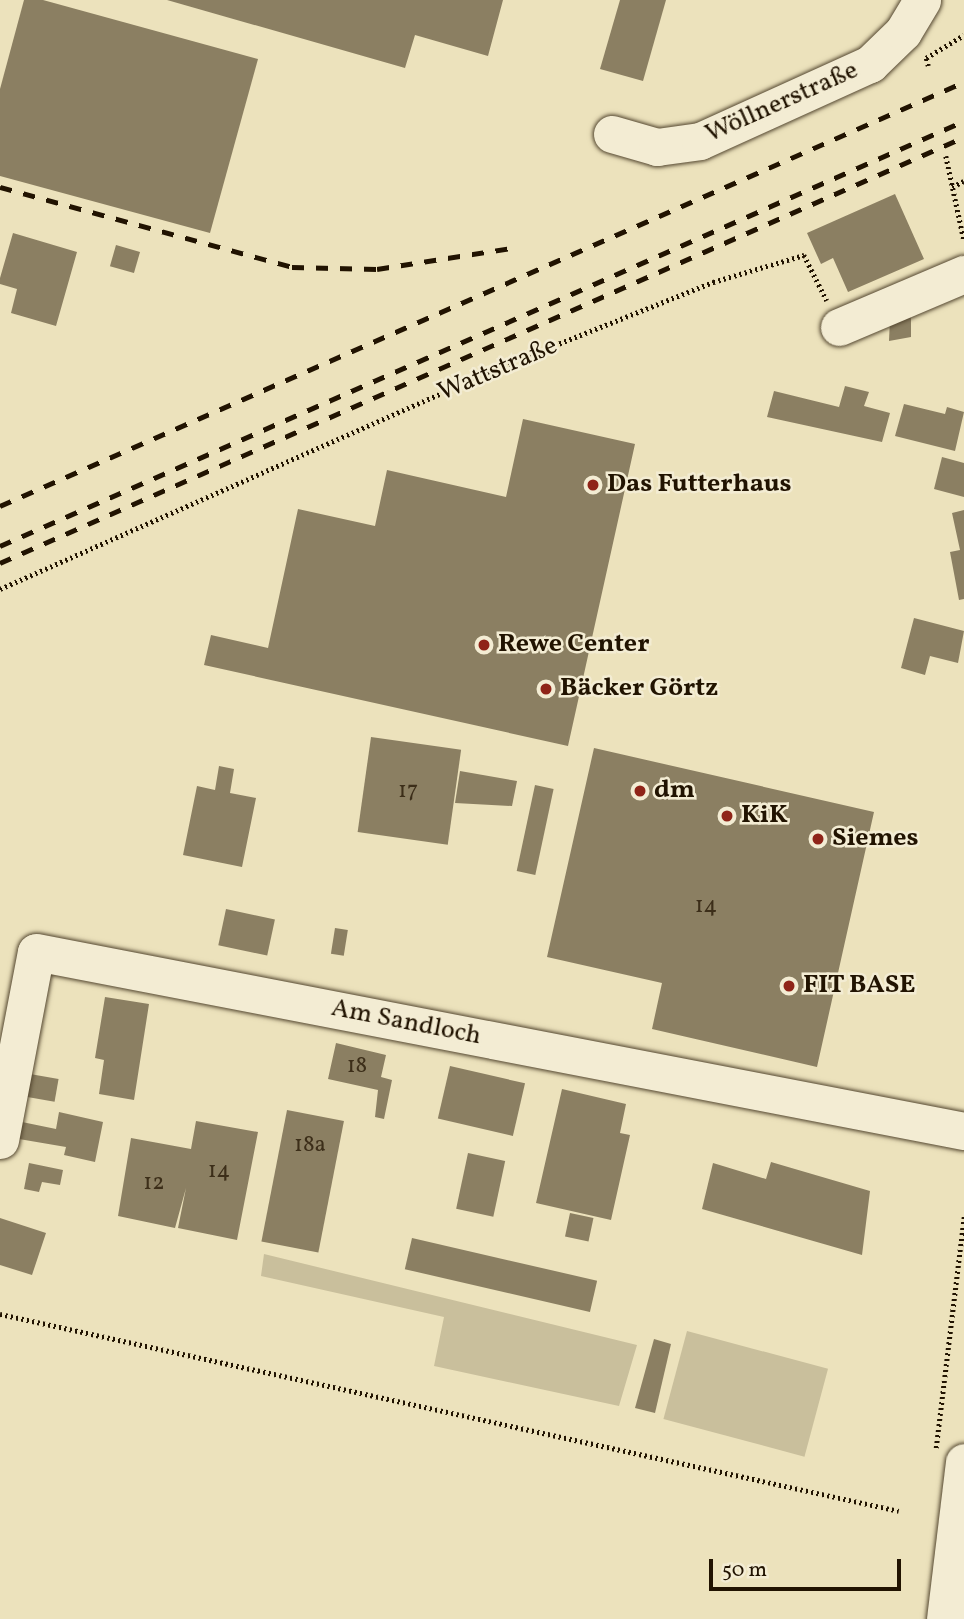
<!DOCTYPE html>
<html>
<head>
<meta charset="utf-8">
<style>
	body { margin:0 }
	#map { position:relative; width:964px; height:1619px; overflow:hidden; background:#ece2bc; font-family:Vollkorn,serif }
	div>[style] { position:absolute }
	.green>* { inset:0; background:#c9bf9c; transform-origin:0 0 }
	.building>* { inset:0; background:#8b7f62; transform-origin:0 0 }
	.path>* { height:4.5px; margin-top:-2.25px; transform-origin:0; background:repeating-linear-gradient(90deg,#211301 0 2px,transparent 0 5.5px) }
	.roads { filter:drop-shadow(0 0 2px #544730) drop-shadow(0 0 2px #544730) }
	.minor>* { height:37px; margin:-18.5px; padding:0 18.5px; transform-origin:18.5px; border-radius:18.5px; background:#f3ecd3 }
	.rail>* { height:5px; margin-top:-2.5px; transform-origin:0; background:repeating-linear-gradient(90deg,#211301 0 12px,transparent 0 24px) }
	.dots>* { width:19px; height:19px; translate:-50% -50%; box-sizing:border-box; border:4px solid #f3ecd3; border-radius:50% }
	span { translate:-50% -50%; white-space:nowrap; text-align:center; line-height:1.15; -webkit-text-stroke:5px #f3ecd3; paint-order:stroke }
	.number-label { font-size:23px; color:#3c2e19 }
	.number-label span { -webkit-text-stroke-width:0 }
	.street-label { font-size:26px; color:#211301 }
	.poi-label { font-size:26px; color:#211301; font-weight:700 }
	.left { translate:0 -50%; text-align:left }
	.scale { position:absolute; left:709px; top:1559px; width:192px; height:32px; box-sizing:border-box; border:4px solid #211301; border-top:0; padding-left:9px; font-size:21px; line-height:24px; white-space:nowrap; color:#211301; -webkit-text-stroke:5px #f3ecd3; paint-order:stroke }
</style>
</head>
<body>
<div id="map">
	<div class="green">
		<i style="clip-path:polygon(264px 1254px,637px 1345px,619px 1406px,434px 1366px,444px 1317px,261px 1276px)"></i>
		<i style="left:687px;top:1331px;width:146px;height:91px;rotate:15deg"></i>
	</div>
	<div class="building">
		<i style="clip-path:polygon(24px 0,43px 0,258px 59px,210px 233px,0 176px,0 89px)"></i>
		<i style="clip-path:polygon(167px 0,503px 0,488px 56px,415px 35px,405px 68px)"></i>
		<i style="clip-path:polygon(620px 0,666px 0,643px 81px,600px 69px)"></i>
		<i style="clip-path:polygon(895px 194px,924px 259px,848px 292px,833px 258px,821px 264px,807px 233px)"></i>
		<i style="clip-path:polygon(13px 233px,77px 252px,56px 326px,11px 313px,17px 289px,0 284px,0 278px)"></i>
		<i style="left:116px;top:245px;width:25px;height:22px;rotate:16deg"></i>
		<i style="clip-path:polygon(911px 308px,911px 337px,889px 341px,890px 318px)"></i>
		<i style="clip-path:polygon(845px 386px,869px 392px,864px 406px,890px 413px,882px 442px,767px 417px,774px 391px,839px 407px)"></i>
		<i style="clip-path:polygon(904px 404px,945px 414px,947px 407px,964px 412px,955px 451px,895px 436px)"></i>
		<i style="clip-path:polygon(523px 419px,635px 444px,568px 746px,204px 665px,211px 635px,268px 648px,298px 509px,375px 526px,387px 470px,506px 497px)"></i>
		<i style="clip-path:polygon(942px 457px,964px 463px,964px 497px,934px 489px)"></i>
		<i style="clip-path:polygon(964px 510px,964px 599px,959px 600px,950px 552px,960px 550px,952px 513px)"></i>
		<i style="clip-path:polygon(914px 618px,964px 631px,958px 663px,930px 656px,925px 675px,901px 668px)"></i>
		<i style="left:371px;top:737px;width:91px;height:96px;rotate:8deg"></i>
		<i style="clip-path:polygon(594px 748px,874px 812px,817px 1067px,652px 1029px,662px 983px,547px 957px)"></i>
		<i style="clip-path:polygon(219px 766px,234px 769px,230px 793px,256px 798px,242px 867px,183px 855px,197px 786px,215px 790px)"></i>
		<i style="clip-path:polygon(460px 771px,517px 781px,512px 806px,455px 803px)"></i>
		<i style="left:535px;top:785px;width:19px;height:88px;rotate:12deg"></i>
		<i style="left:226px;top:909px;width:50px;height:37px;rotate:12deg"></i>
		<i style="left:335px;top:928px;width:13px;height:26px;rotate:9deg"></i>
		<i style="clip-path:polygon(105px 997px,149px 1004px,134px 1100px,99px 1094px,104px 1060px,95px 1058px)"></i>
		<i style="clip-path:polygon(336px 1043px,386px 1055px,381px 1077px,392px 1080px,384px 1119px,375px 1117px,378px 1090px,328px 1079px)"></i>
		<i style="left:450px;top:1066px;width:77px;height:54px;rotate:13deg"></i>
		<i style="left:30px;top:1074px;width:29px;height:23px;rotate:10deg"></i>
		<i style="clip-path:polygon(562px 1089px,626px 1104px,620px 1133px,630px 1135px,611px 1220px,536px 1203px)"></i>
		<i style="left:287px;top:1110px;width:58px;height:134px;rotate:11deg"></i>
		<i style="clip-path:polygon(59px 1112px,103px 1122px,95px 1162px,64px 1155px,66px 1147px,19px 1139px,22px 1122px,56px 1129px)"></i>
		<i style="clip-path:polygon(196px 1121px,258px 1132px,237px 1240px,178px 1228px,186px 1188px,175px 1228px,118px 1216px,131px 1138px,191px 1149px)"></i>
		<i style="left:468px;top:1153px;width:38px;height:57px;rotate:12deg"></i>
		<i style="clip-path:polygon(771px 1162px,870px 1191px,862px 1255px,702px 1209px,713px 1163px,766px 1179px)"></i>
		<i style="clip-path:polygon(29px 1163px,63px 1170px,60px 1185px,42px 1182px,39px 1192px,24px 1189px)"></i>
		<i style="left:570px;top:1213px;width:24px;height:24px;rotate:12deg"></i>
		<i style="clip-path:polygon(0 1218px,46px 1233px,32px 1275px,0 1265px)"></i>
		<i style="left:412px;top:1238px;width:190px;height:32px;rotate:13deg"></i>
		<i style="clip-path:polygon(654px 1339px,671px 1344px,655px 1413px,635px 1408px)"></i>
	</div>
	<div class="path">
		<i style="left:928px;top:66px;width:8px;rotate:-104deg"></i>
		<i style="left:926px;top:58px;width:44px;rotate:-31.2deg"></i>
		<i style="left:946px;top:156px;width:86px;rotate:77.9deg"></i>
		<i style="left:952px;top:187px;width:13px;rotate:-27deg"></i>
		<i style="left:0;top:589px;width:545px;rotate:-23.93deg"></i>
		<i style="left:498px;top:368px;width:232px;rotate:-21.8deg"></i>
		<i style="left:713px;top:282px;width:95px;rotate:-16.5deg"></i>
		<i style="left:804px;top:255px;width:51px;rotate:63.4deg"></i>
		<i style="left:0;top:1314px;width:920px;rotate:12.36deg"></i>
		<i style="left:936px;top:1448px;width:234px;rotate:-83.1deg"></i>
	</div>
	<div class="roads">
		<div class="minor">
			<i style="left:612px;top:134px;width:47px;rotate:16.1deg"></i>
			<i style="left:657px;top:147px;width:43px;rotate:-7.9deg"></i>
			<i style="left:700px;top:141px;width:187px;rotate:-24.4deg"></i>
			<i style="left:870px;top:64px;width:46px;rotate:-44.1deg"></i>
			<i style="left:903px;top:32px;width:37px;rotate:-59deg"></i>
			<i style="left:839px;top:327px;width:136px;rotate:-23deg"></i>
			<i style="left:0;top:1140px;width:191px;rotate:-79.2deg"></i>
			<i style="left:36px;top:952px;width:945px;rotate:10.92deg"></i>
			<i style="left:945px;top:1619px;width:158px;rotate:-83.1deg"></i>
		</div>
	</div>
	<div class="rail">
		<i style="left:0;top:187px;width:303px;rotate:15.3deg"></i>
		<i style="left:292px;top:267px;width:85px;rotate:1.3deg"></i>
		<i style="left:377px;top:269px;width:142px;rotate:-8.9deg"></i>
		<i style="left:0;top:506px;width:1053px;rotate:-23.74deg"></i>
		<i style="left:0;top:546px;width:1054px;rotate:-23.79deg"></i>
		<i style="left:0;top:563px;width:1054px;rotate:-23.84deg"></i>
	</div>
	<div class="dots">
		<i style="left:593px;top:485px;background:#8f2418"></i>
		<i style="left:484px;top:645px;background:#8f2418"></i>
		<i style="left:546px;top:689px;background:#8f2418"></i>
		<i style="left:640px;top:791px;background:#8f2418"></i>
		<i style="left:727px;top:816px;background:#8f2418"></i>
		<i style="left:818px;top:839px;background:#8f2418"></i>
		<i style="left:789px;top:986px;background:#8f2418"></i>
	</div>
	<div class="number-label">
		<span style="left:408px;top:791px">17</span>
		<span style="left:706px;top:906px">14</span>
		<span style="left:357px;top:1066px">18</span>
		<span style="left:310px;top:1145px">18a</span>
		<span style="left:219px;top:1171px">14</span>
		<span style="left:154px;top:1183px">12</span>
	</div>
	<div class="street-label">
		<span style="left:782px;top:103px;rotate:-24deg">Wöllnerstraße</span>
		<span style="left:498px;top:370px;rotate:-23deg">Wattstraße</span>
		<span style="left:406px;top:1023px;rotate:11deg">Am Sandloch</span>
	</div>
	<div class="poi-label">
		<span class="left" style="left:607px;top:485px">Das Futterhaus</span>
		<span class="left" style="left:498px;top:645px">Rewe Center</span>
		<span class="left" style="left:560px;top:689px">Bäcker Görtz</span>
		<span class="left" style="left:654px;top:791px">dm</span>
		<span class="left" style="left:741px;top:816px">KiK</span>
		<span class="left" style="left:832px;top:839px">Siemes</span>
		<span class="left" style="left:803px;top:986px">FIT BASE</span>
	</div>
	<div class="scale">50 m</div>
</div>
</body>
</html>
